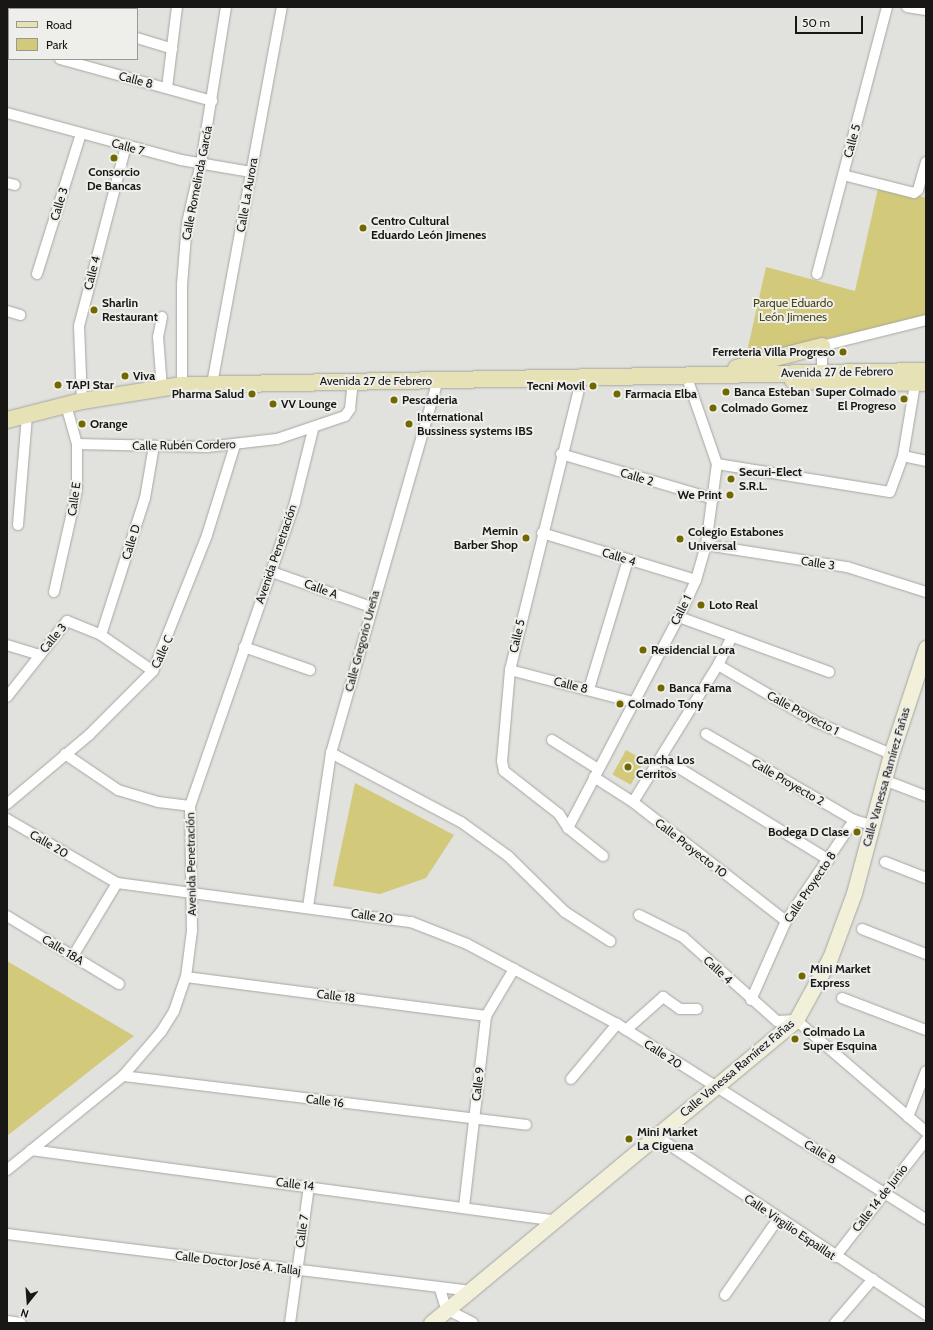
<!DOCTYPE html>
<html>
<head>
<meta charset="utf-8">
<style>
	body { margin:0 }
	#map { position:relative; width:933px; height:1330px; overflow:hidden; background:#e1e1dd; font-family:Cabin,sans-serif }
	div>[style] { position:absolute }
	.green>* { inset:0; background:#d2c97a; transform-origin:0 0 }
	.roads { filter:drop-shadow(0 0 1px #a6a6a2) drop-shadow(0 0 1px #a6a6a2) }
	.street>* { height:10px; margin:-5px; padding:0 5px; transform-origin:5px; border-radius:5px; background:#fff }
	.secondary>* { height:15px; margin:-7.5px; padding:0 7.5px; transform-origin:7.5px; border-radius:7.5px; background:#f3f0da }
	.primary>* { height:16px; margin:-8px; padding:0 8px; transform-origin:8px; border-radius:8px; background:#e6e2b5 }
	.dots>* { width:11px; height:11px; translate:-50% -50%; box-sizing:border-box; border:2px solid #eeeeea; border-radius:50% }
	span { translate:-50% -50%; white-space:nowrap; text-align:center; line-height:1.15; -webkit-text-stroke:4px #eeeeea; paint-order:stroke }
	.street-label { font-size:12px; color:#181716 }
	.poi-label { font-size:12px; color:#181716; font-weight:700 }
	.left { translate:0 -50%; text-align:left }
	.right { translate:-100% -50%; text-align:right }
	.park-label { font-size:12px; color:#4b461a }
	.frame { position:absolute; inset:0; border:8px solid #181716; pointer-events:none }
	.legend { position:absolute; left:8px; top:8px; width:130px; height:52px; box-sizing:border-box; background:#eeeeea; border:1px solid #989895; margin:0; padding:5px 7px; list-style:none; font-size:12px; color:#181716 }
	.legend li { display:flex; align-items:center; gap:8px; height:20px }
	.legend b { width:20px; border:1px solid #989895 }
	.north { position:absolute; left:8px; top:1282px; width:40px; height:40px; -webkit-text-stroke:3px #eeeeea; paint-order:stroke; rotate:197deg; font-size:11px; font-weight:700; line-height:16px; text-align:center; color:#181716 }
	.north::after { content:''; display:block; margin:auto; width:14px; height:18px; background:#181716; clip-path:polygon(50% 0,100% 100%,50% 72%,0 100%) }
	.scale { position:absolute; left:795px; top:16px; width:68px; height:18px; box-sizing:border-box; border:2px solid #181716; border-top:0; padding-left:5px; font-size:12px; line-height:14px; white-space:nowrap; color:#181716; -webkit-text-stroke:3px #eeeeea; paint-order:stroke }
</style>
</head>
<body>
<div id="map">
	<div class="green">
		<i style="clip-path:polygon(879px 184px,926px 198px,926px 317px,746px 356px,766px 267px,855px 291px)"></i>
		<i style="left:626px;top:750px;width:21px;height:28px;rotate:29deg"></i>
		<i style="clip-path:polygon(355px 783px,454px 835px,426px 878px,380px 894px,333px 886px)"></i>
		<i style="clip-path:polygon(7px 961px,134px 1036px,7px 1136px)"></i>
	</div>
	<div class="roads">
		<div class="street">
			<i style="left:32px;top:7px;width:7px;rotate:16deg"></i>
			<i style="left:907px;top:7px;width:19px;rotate:9deg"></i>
			<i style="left:137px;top:38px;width:37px;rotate:17deg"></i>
			<i style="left:7px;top:42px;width:2px;rotate:27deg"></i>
			<i style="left:60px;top:59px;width:158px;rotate:15.4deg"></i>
			<i style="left:167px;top:88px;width:82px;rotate:-83deg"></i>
			<i style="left:7px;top:113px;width:180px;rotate:15.1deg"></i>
			<i style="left:181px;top:160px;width:71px;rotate:9.7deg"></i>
			<i style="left:843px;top:175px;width:73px;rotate:14.2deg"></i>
			<i style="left:914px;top:193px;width:5px;rotate:-37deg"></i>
			<i style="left:918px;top:190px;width:29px;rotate:-74deg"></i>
			<i style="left:7px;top:183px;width:8px;rotate:14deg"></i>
			<i style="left:37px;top:274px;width:147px;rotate:-72.6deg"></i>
			<i style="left:817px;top:274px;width:276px;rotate:-75.3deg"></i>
			<i style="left:7px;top:311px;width:14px;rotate:17deg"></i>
			<i style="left:162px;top:317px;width:20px;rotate:101deg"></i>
			<i style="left:158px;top:337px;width:51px;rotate:85.5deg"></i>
			<i style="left:582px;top:377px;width:302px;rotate:103.8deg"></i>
			<i style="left:510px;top:670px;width:91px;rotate:95deg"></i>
			<i style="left:502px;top:761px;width:10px;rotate:79deg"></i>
			<i style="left:504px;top:771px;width:70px;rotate:38deg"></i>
			<i style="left:559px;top:814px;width:17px;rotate:57deg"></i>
			<i style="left:568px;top:828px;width:45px;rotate:38.7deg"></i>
			<i style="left:822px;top:377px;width:31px;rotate:-90deg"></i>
			<i style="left:822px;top:346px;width:107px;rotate:-14deg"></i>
			<i style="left:212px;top:384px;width:383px;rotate:-79.5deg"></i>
			<i style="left:182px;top:385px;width:100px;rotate:-90deg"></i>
			<i style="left:182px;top:285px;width:62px;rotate:-85.4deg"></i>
			<i style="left:187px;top:223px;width:62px;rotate:-76.9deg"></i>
			<i style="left:201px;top:163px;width:158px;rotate:-80.9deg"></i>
			<i style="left:82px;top:401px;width:75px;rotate:-92.3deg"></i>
			<i style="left:79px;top:326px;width:186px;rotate:-75.4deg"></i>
			<i style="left:77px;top:444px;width:130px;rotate:1.3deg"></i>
			<i style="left:207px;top:447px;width:70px;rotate:-6.5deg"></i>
			<i style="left:277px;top:439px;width:72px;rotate:-18.7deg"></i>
			<i style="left:345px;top:416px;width:9px;rotate:-54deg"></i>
			<i style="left:350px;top:409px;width:29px;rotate:-84deg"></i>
			<i style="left:561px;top:454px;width:159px;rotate:16.4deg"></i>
			<i style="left:903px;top:456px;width:24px;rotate:12deg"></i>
			<i style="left:717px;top:464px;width:175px;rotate:9.2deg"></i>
			<i style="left:890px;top:492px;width:38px;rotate:-70deg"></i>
			<i style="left:903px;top:456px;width:73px;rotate:-80.5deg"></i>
			<i style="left:18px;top:525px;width:110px;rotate:-85.3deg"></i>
			<i style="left:542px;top:533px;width:161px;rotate:17deg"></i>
			<i style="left:706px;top:545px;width:143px;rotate:8.9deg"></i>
			<i style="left:847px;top:567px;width:83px;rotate:17.6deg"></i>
			<i style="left:272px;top:572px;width:105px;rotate:19.5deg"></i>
			<i style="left:54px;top:592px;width:105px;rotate:-77.3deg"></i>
			<i style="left:77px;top:490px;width:46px;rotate:-90deg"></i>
			<i style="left:77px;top:444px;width:41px;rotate:-105.8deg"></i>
			<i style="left:679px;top:617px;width:160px;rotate:20.1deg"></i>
			<i style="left:101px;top:635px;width:144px;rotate:-72.2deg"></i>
			<i style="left:145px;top:498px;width:53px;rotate:-80.2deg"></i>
			<i style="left:7px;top:645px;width:34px;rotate:17deg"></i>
			<i style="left:244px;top:647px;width:70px;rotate:19.2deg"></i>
			<i style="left:718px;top:665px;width:113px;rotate:30.2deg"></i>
			<i style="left:816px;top:722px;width:82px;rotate:23.1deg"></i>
			<i style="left:510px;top:670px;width:127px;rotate:14.6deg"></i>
			<i style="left:589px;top:689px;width:135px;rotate:-73.2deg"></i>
			<i style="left:7px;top:697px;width:97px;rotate:-51.7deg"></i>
			<i style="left:67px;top:621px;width:37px;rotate:22deg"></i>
			<i style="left:101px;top:635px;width:63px;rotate:34.7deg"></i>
			<i style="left:706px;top:734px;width:171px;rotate:30.2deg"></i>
			<i style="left:854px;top:820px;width:19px;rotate:16deg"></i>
			<i style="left:552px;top:740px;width:54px;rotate:32.2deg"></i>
			<i style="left:331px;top:753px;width:147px;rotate:28deg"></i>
			<i style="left:461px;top:822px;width:58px;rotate:35.9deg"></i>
			<i style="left:508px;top:856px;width:80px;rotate:44.5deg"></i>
			<i style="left:565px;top:912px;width:54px;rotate:32.8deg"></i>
			<i style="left:65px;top:754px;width:64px;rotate:34.2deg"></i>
			<i style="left:118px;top:790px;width:42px;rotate:16.7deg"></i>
			<i style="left:158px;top:802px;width:32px;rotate:7deg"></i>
			<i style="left:661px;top:757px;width:197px;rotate:31.5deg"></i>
			<i style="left:594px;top:777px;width:46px;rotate:32.7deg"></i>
			<i style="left:633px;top:802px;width:194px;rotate:37.9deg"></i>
			<i style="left:884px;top:780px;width:45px;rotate:20.9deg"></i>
			<i style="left:633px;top:802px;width:161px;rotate:-58.2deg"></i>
			<i style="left:718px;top:665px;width:32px;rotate:-64deg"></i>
			<i style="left:7px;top:804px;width:107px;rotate:-40.1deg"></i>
			<i style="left:89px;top:735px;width:91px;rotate:-45deg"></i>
			<i style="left:153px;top:671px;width:146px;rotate:-68.3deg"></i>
			<i style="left:207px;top:535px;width:94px;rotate:-72.7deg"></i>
			<i style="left:7px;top:819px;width:127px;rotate:30.2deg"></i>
			<i style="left:117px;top:883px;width:297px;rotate:7.6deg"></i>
			<i style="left:411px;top:922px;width:60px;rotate:21.4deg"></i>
			<i style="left:467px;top:944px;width:170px;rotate:28.1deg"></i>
			<i style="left:617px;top:1024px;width:365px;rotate:32.3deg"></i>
			<i style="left:568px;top:828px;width:238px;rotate:-62.3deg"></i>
			<i style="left:679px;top:617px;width:41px;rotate:-65.3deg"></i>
			<i style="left:696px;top:580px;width:36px;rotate:-74deg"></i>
			<i style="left:706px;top:545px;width:82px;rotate:-82.3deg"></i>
			<i style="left:717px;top:464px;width:94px;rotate:-109.2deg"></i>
			<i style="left:885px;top:862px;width:44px;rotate:21.3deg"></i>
			<i style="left:308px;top:907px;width:156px;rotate:-81.5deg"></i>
			<i style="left:331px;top:753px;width:388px;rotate:-74deg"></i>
			<i style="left:639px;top:915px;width:49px;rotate:26.6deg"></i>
			<i style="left:683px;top:937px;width:126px;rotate:41.8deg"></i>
			<i style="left:777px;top:1021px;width:19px;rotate:-3deg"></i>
			<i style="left:796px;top:1020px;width:172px;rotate:40.7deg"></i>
			<i style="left:7px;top:916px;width:131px;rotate:31.3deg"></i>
			<i style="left:862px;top:929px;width:69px;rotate:21.3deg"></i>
			<i style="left:73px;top:956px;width:85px;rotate:-58.9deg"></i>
			<i style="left:186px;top:977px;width:303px;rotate:7.4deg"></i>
			<i style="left:842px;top:998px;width:90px;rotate:20.9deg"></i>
			<i style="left:751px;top:1000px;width:86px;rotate:-66.1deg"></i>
			<i style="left:786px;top:921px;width:122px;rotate:-56deg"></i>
			<i style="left:626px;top:1030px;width:50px;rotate:-41.7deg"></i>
			<i style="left:663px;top:997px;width:21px;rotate:35deg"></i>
			<i style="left:680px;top:1009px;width:17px"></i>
			<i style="left:123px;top:1076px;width:406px;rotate:6.9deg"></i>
			<i style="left:571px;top:1079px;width:72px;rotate:-50.1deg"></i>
			<i style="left:908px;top:1117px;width:49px;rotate:-68.6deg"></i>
			<i style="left:656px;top:1136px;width:324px;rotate:33.5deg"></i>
			<i style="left:31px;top:1150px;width:532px;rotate:7.67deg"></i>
			<i style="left:7px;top:1170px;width:149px;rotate:-39deg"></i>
			<i style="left:123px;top:1076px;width:58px;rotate:-49.2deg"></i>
			<i style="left:161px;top:1032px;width:25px;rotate:-58deg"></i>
			<i style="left:174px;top:1011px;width:36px;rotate:-71deg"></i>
			<i style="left:186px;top:977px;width:46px;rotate:-82.6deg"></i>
			<i style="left:192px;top:931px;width:125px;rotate:-90.9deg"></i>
			<i style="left:190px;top:806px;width:322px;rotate:-70.9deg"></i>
			<i style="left:295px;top:502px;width:74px;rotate:-76deg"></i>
			<i style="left:464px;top:1207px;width:192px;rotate:-83.4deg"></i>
			<i style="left:486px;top:1016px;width:55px;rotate:-59.2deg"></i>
			<i style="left:7px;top:1234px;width:466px;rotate:7deg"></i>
			<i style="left:835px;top:1257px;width:148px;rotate:-52.1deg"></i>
			<i style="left:440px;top:1289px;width:21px;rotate:73deg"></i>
			<i style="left:446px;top:1309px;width:30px;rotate:27deg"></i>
			<i style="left:725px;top:1295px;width:93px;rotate:-55.1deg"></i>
			<i style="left:7px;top:1321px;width:14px;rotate:8deg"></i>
			<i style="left:290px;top:1323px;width:138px;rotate:-82.1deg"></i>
			<i style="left:835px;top:1323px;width:58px;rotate:-49.2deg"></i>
		</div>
		<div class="secondary">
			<i style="left:431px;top:1323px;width:474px;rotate:-39.7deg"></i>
			<i style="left:796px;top:1020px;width:71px;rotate:-61.3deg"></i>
			<i style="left:830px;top:958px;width:69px;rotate:-69.7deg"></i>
			<i style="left:854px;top:893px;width:144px;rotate:-75.1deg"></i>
			<i style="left:891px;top:754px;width:112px;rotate:-71.7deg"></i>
		</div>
		<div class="primary">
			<i style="left:736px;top:368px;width:89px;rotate:-14.3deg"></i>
			<i style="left:793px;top:381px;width:133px;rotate:0.9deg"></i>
			<i style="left:7px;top:420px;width:77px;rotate:-14.2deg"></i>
			<i style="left:82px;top:401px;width:101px;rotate:-9.1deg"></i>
			<i style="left:182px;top:385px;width:744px;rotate:-1.08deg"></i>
		</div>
	</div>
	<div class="dots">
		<i style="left:114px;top:158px;background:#716800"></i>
		<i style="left:363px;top:228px;background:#716800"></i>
		<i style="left:94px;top:310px;background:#716800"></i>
		<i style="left:843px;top:352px;background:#716800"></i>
		<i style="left:125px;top:376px;background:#716800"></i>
		<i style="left:58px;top:385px;background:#716800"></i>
		<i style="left:593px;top:386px;background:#716800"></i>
		<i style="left:726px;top:392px;background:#716800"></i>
		<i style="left:252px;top:394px;background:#716800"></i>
		<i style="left:617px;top:394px;background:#716800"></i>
		<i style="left:904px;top:399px;background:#716800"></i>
		<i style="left:394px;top:400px;background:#716800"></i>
		<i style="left:273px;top:404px;background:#716800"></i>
		<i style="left:713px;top:408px;background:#716800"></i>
		<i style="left:82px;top:424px;background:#716800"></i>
		<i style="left:409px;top:424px;background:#716800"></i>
		<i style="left:731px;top:479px;background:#716800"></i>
		<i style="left:730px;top:495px;background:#716800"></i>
		<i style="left:526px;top:538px;background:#716800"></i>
		<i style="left:680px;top:539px;background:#716800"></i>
		<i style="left:701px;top:605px;background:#716800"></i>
		<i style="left:643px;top:650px;background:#716800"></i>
		<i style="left:661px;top:688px;background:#716800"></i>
		<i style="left:620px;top:704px;background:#716800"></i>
		<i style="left:628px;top:767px;background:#716800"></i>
		<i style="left:857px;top:832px;background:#716800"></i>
		<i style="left:802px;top:976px;background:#716800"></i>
		<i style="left:795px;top:1039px;background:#716800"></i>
		<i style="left:629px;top:1139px;background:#716800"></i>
	</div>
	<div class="street-label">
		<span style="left:136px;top:80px;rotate:15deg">Calle 8</span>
		<span style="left:852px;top:141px;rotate:-75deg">Calle 5</span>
		<span style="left:128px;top:147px;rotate:15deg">Calle 7</span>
		<span style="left:197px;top:183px;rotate:-79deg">Calle Romelinda García</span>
		<span style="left:247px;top:195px;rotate:-80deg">Calle La Aurora</span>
		<span style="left:59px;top:204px;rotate:-73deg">Calle 3</span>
		<span style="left:92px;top:273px;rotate:-76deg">Calle 4</span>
		<span style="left:837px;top:372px;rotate:-1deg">Avenida 27 de Febrero</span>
		<span style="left:376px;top:381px">Avenida 27 de Febrero</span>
		<span style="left:184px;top:445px;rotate:-1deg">Calle Rubén Cordero</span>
		<span style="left:637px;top:477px;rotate:17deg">Calle 2</span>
		<span style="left:74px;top:499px;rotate:-82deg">Calle E</span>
		<span style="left:131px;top:542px;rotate:-73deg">Calle D</span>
		<span style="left:276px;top:554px;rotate:-71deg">Avenida Penetración</span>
		<span style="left:619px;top:557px;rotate:17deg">Calle 4</span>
		<span style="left:818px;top:563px;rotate:9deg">Calle 3</span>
		<span style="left:321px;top:589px;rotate:20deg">Calle A</span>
		<span style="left:681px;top:610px;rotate:-63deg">Calle 1</span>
		<span style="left:517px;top:636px;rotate:-77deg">Calle 5</span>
		<span style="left:53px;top:638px;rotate:-50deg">Calle 3</span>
		<span style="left:362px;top:641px;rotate:-75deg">Calle Gregorio Ureña</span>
		<span style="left:162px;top:652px;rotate:-65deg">Calle C</span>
		<span style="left:571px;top:685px;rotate:14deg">Calle 8</span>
		<span style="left:803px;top:713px;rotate:28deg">Calle Proyecto 1</span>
		<span style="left:886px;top:777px;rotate:-74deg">Calle Vanessa Ramírez Fañas</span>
		<span style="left:788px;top:782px;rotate:30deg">Calle Proyecto 2</span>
		<span style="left:49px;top:844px;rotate:30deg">Calle 20</span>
		<span style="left:691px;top:848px;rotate:38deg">Calle Proyecto 10</span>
		<span style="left:191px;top:864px;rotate:-91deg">Avenida Penetración</span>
		<span style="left:810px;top:887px;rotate:-56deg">Calle Proyecto 8</span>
		<span style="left:372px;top:916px;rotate:9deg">Calle 20</span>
		<span style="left:63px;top:950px;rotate:31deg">Calle 18A</span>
		<span style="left:718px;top:970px;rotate:43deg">Calle 4</span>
		<span style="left:336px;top:996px;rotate:7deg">Calle 18</span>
		<span style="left:663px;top:1054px;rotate:33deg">Calle 20</span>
		<span style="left:737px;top:1068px;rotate:-40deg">Calle Vanessa Ramírez Fañas</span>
		<span style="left:478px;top:1084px;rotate:-83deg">Calle 9</span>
		<span style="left:325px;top:1101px;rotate:7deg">Calle 16</span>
		<span style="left:820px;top:1152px;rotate:31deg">Calle B</span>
		<span style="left:295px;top:1184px;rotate:7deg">Calle 14</span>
		<span style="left:880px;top:1198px;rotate:-52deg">Calle 14 de Junio</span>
		<span style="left:790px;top:1227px;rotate:34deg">Calle Virgilio Espaillat</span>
		<span style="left:302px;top:1231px;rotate:-82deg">Calle 7</span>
		<span style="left:238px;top:1263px;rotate:7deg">Calle Doctor José A. Tallaj</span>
	</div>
	<div class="poi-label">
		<span style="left:114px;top:179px">Consorcio<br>De Bancas</span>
		<span class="left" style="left:371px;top:228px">Centro Cultural<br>Eduardo León Jimenes</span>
		<span class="left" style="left:102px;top:310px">Sharlin<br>Restaurant</span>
		<span class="right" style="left:835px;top:352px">Ferreteria Villa Progreso</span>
		<span class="left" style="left:133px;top:376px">Viva</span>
		<span class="left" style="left:66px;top:385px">TAPI Star</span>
		<span class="right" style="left:585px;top:386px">Tecni Movil</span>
		<span class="left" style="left:734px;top:392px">Banca Esteban</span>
		<span class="right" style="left:896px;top:399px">Super Colmado<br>El Progreso</span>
		<span class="right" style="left:244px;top:394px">Pharma Salud</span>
		<span class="left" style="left:625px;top:394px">Farmacia Elba</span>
		<span class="left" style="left:402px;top:400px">Pescaderia</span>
		<span class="left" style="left:281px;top:404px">VV Lounge</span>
		<span class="left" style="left:721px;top:408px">Colmado Gomez</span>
		<span class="left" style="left:417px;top:424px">International<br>Bussiness systems IBS</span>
		<span class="left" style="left:90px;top:424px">Orange</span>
		<span class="left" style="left:739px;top:479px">Securi-Elect<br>S.R.L.</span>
		<span class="right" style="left:722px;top:495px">We Print</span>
		<span class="right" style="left:518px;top:538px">Memin<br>Barber Shop</span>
		<span class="left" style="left:688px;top:539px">Colegio Estabones<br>Universal</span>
		<span class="left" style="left:709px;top:605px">Loto Real</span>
		<span class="left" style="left:651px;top:650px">Residencial Lora</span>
		<span class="left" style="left:669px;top:688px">Banca Fama</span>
		<span class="left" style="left:628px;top:704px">Colmado Tony</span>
		<span class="left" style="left:636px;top:767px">Cancha Los<br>Cerritos</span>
		<span class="right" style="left:849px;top:832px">Bodega D Clase</span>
		<span class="left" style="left:810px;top:976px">Mini Market<br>Express</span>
		<span class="left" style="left:803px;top:1039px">Colmado La<br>Super Esquina</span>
		<span class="left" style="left:637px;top:1139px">Mini Market<br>La Ciguena</span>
	</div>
	<div class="park-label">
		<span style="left:793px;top:310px">Parque Eduardo<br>León Jimenes</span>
	</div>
	<div class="frame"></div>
	<ul class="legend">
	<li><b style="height:5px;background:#e6e2b5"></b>Road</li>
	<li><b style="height:11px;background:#d2c97a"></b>Park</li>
	</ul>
	<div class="north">N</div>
	<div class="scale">50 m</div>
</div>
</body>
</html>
